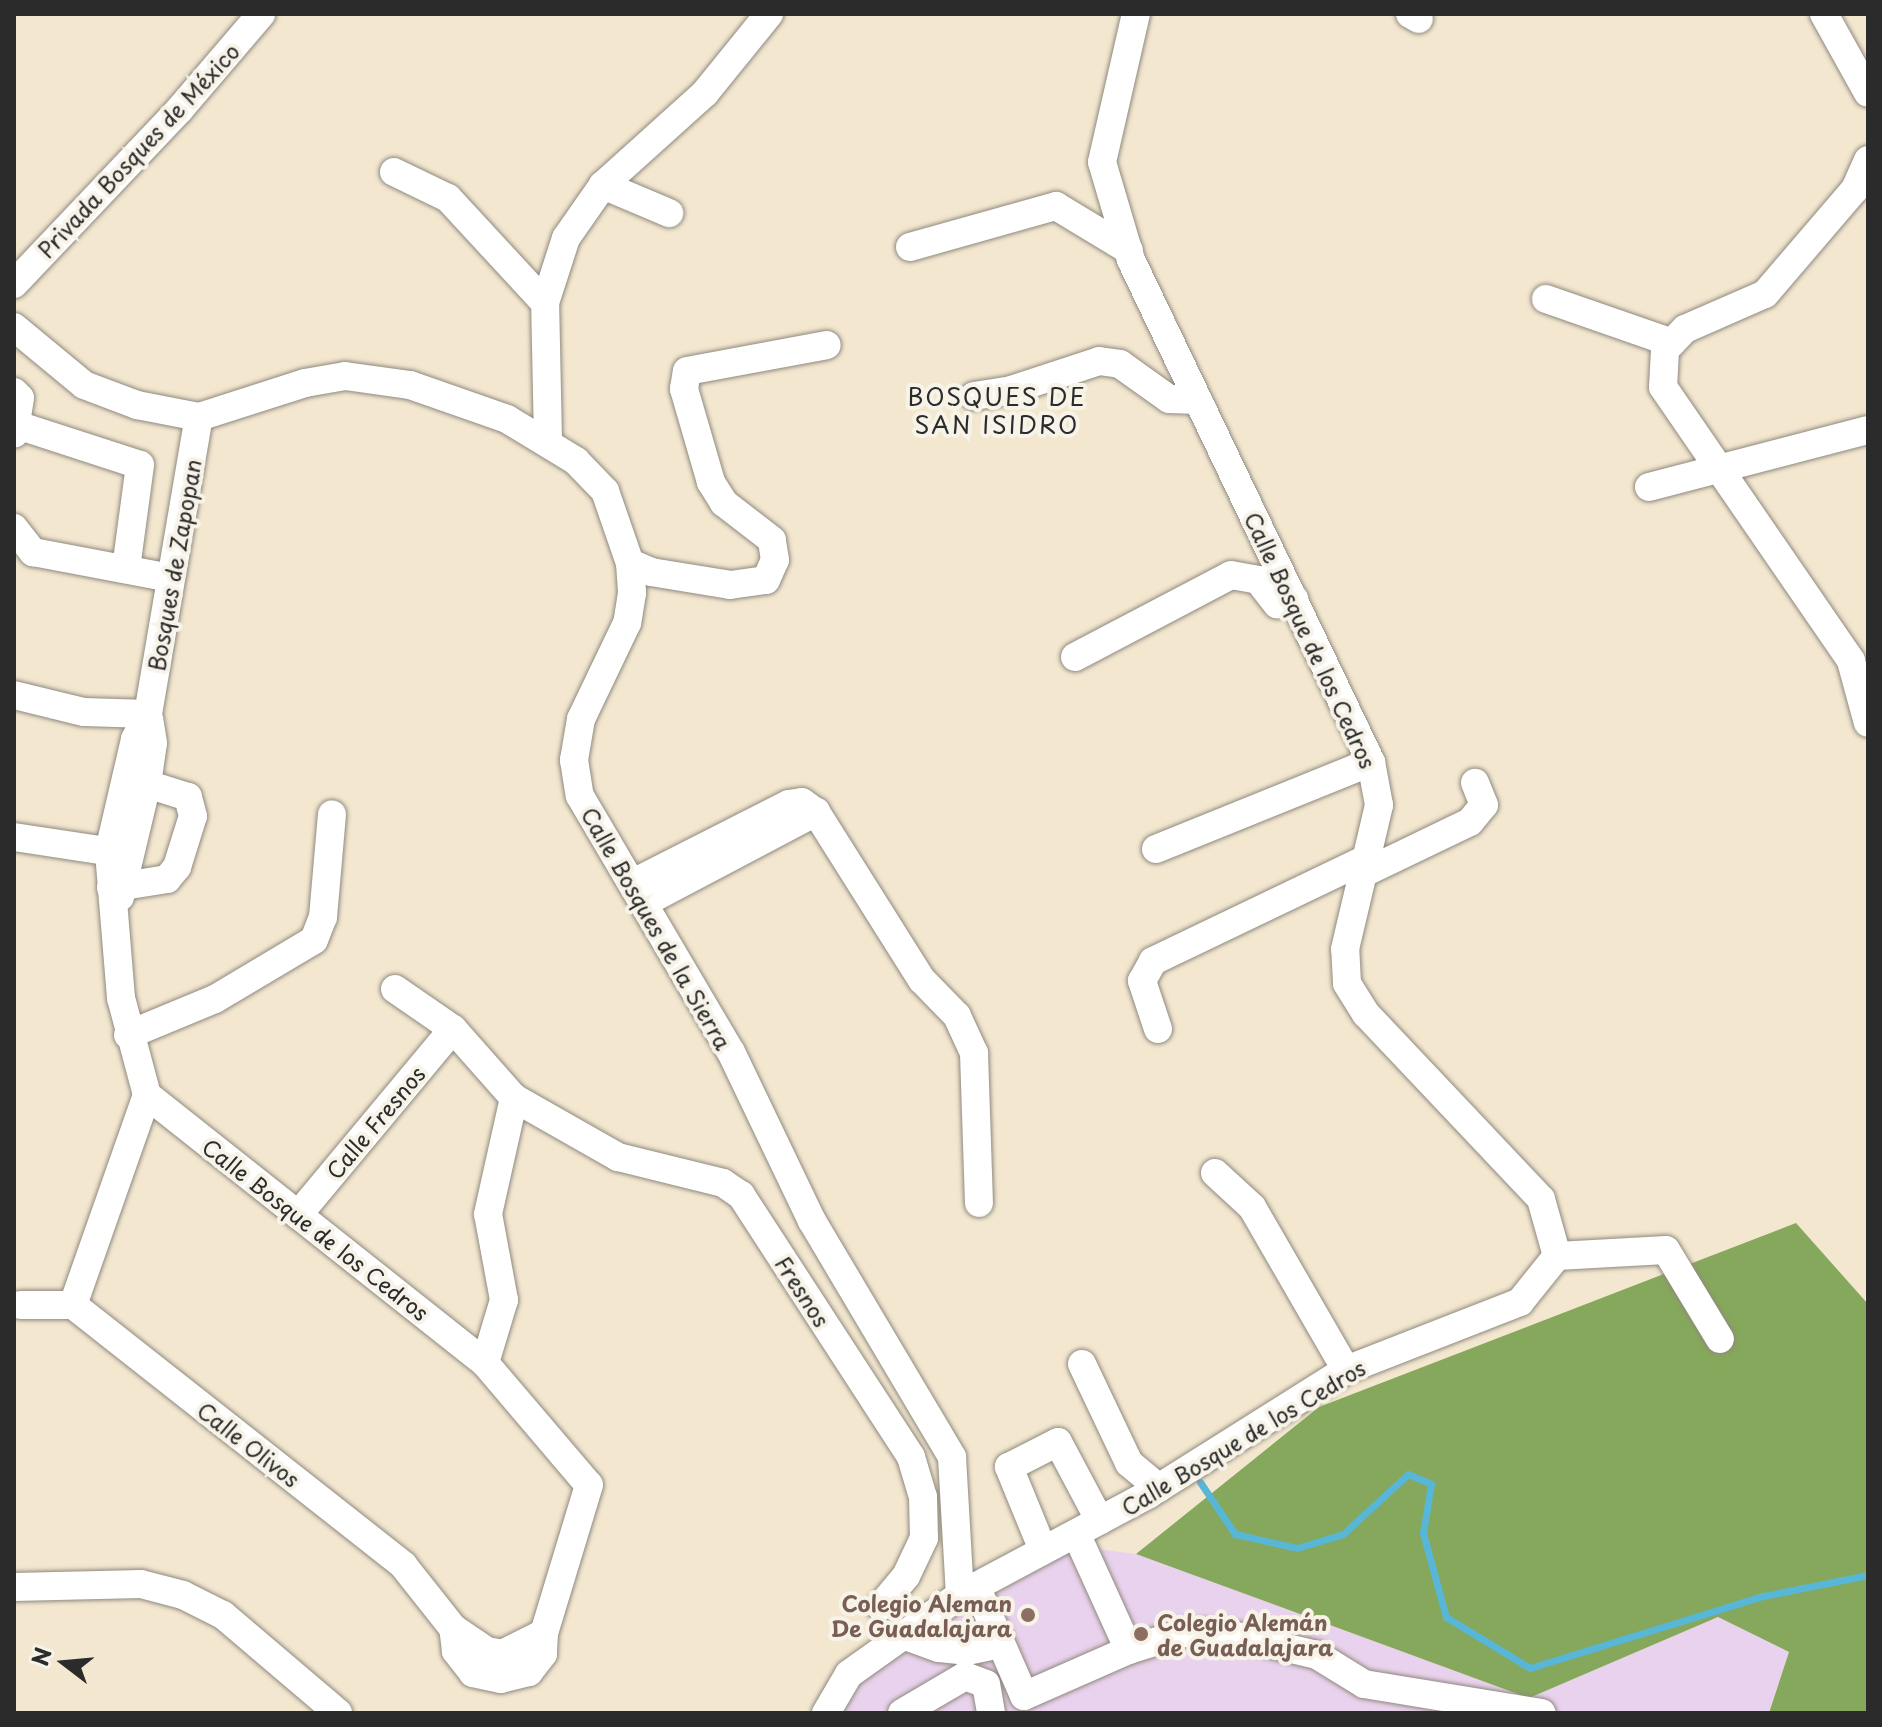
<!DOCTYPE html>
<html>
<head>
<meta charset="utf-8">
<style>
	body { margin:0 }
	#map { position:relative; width:1882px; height:1727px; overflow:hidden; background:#f3e7d0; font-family:"Playpen Sans",sans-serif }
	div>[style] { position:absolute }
	.built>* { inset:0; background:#e9d2ed }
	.forest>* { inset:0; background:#86a85c }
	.stream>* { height:7px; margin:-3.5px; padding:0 3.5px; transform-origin:3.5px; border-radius:3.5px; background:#58b6d6 }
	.roads { filter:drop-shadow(0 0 2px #8f897e) drop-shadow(0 0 2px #8f897e) }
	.minor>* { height:28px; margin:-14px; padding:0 14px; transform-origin:14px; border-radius:14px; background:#fff }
	.dots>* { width:22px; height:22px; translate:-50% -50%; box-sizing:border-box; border:4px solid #f7f3e8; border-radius:50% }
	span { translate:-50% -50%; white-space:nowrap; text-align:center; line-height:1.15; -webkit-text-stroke:8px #f7f3e8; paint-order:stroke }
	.street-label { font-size:22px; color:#2b2b2b }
	.education-label { font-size:22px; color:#785e54; font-weight:700 }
	.right { translate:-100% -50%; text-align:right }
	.left { translate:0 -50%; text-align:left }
	.neighbourhood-label { font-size:24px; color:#2b2b2b; letter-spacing:2px }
	.frame { position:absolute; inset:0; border:16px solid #2b2b2b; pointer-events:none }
	.north { position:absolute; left:24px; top:1623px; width:80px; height:80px; -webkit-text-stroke:6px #f7f3e8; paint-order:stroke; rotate:286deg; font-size:22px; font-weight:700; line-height:32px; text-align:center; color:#2b2b2b }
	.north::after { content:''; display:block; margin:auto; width:28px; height:36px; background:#2b2b2b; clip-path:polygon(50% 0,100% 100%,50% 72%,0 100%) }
</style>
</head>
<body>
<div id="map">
	<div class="built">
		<i style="clip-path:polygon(1074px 1546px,1136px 1554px,1529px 1698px,1718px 1617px,1789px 1652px,1769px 1713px,832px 1713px,851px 1681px)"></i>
	</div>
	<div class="forest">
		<i style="clip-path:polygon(1796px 1223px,1868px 1304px,1868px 1713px,1769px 1713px,1789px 1652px,1718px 1617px,1529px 1698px,1136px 1554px,1319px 1407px)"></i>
	</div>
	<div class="stream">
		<i style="left:1200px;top:1482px;width:63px;rotate:56.1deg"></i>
		<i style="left:1235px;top:1534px;width:64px;rotate:12.7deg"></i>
		<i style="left:1297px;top:1548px;width:48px;rotate:-16.9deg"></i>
		<i style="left:1343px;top:1534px;width:88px;rotate:-42.7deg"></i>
		<i style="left:1408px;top:1474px;width:25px;rotate:23deg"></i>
		<i style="left:1431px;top:1484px;width:50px;rotate:99.3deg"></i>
		<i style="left:1423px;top:1533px;width:87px;rotate:74.7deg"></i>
		<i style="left:1446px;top:1617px;width:98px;rotate:31.3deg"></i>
		<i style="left:1530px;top:1668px;width:244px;rotate:-17.2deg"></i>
		<i style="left:1763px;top:1596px;width:107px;rotate:-11.3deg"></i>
	</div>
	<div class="roads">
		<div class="minor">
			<i style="left:1410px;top:14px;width:10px;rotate:29deg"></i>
			<i style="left:1824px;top:14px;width:90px;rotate:60.9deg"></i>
			<i style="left:1868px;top:160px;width:32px;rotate:114deg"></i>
			<i style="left:1855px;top:189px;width:138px;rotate:130.6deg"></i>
			<i style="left:1765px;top:294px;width:87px;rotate:156.4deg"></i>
			<i style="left:1685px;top:329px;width:29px;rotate:134deg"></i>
			<i style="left:1665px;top:350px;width:37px;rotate:93deg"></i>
			<i style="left:1663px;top:387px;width:332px;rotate:55.5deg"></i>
			<i style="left:1851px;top:661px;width:64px;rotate:74.7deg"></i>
			<i style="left:394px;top:172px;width:60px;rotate:25.7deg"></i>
			<i style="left:448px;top:198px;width:143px;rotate:47.3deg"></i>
			<i style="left:603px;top:185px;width:72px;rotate:23deg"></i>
			<i style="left:910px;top:247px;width:152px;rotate:-15.7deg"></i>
			<i style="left:1056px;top:206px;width:85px;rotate:31.1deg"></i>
			<i style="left:14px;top:284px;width:241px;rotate:-46.5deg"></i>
			<i style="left:180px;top:109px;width:125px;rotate:-49.5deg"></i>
			<i style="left:1546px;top:299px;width:133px;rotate:19.2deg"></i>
			<i style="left:14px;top:327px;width:91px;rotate:39.6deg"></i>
			<i style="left:84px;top:385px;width:57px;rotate:20.7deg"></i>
			<i style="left:137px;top:405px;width:63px;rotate:11deg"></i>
			<i style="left:199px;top:417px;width:111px;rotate:-17.8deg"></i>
			<i style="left:305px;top:383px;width:41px;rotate:-9.9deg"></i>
			<i style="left:345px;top:376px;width:66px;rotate:7.9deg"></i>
			<i style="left:410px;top:385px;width:103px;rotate:19.3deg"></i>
			<i style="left:507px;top:419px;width:81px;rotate:31.3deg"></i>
			<i style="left:576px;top:461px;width:42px;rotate:46deg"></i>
			<i style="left:605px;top:491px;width:76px;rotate:70.9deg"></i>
			<i style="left:630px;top:563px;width:30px;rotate:86deg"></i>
			<i style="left:632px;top:593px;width:30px;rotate:99deg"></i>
			<i style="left:627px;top:623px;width:106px;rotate:115.6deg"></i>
			<i style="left:581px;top:719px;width:42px;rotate:99.7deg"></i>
			<i style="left:574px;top:760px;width:36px;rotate:81deg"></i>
			<i style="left:580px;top:796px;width:297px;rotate:59.5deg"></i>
			<i style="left:731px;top:1052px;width:187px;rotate:64.4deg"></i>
			<i style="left:812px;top:1221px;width:274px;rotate:59.3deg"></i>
			<i style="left:952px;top:1457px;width:138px;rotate:86.7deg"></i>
			<i style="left:14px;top:392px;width:8px;rotate:45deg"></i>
			<i style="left:20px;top:398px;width:36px;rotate:99deg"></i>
			<i style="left:974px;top:396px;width:37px;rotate:-9deg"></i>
			<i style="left:1011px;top:390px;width:93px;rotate:-18.2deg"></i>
			<i style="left:1099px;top:361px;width:21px;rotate:8deg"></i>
			<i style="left:1120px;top:364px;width:60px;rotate:35.5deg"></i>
			<i style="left:1169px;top:399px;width:29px;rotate:2deg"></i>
			<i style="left:17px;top:425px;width:129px;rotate:18deg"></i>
			<i style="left:140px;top:465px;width:105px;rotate:97.7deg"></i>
			<i style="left:548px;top:441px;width:138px;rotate:-91.2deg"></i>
			<i style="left:545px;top:303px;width:68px;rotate:-72.1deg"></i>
			<i style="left:566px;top:238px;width:65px;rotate:-55.1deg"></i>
			<i style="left:603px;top:185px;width:137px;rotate:-42deg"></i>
			<i style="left:705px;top:93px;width:102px;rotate:-51deg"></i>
			<i style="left:1649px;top:487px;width:226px;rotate:-14.6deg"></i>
			<i style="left:14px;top:528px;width:31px;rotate:52deg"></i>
			<i style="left:33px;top:552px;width:140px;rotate:10.7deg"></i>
			<i style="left:630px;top:563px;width:23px;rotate:23deg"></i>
			<i style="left:651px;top:572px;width:80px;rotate:9.3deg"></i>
			<i style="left:730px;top:585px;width:36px;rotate:-8deg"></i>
			<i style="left:766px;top:580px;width:22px;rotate:-66deg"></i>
			<i style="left:775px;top:560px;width:20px;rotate:-99deg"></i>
			<i style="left:772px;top:540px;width:61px;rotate:-142.4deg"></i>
			<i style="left:724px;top:503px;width:25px;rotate:-122deg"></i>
			<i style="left:711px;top:482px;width:97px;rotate:-106.2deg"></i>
			<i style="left:684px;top:389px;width:18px;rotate:-81deg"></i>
			<i style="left:687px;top:371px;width:142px;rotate:-10.5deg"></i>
			<i style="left:1075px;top:657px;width:176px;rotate:-27.7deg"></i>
			<i style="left:1231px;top:575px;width:27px;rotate:10deg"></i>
			<i style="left:1258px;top:580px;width:31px;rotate:52deg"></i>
			<i style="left:1277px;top:604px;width:18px;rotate:-16deg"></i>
			<i style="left:14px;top:695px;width:72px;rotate:13.7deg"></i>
			<i style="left:84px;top:712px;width:64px;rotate:1.8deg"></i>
			<i style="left:14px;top:837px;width:114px;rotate:8.6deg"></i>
			<i style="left:1156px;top:849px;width:232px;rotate:-22deg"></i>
			<i style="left:1366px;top:872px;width:115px;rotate:-25.7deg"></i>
			<i style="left:1470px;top:822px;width:22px;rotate:-51deg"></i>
			<i style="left:1484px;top:805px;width:24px;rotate:-112deg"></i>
			<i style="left:633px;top:883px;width:175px;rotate:-26.9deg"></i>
			<i style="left:789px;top:804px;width:13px;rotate:-9deg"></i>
			<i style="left:802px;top:802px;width:17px;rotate:36deg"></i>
			<i style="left:816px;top:812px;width:199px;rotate:57.8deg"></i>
			<i style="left:922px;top:980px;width:50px;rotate:45.8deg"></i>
			<i style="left:957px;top:1016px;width:41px;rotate:65.3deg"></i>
			<i style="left:974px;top:1053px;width:150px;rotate:88.1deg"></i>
			<i style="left:111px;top:888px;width:57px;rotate:-9.1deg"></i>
			<i style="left:167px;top:879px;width:16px;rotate:-50deg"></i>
			<i style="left:177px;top:867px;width:53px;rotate:-72.6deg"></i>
			<i style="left:193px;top:816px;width:20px;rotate:-105deg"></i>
			<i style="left:188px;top:797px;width:43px;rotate:-162.4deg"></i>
			<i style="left:120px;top:897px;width:116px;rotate:-76.6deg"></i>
			<i style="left:147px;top:784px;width:41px;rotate:-81.7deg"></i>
			<i style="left:153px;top:743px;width:24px;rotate:-99deg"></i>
			<i style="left:644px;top:903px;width:195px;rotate:-27.9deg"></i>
			<i style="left:395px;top:989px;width:70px;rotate:34.6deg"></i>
			<i style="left:453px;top:1029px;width:92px;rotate:48.5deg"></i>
			<i style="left:514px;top:1098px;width:120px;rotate:29.6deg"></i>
			<i style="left:618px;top:1157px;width:108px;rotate:13.9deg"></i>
			<i style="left:723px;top:1183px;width:22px;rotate:34deg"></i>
			<i style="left:741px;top:1195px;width:312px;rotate:57deg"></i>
			<i style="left:911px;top:1457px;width:42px;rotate:73.3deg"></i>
			<i style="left:923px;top:1497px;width:41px;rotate:88.6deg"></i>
			<i style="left:924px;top:1538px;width:42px;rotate:115.3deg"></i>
			<i style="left:906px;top:1576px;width:40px;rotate:130deg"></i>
			<i style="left:1158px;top:1029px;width:51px;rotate:-108.4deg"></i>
			<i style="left:1142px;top:981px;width:23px;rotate:-61deg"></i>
			<i style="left:1153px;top:961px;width:241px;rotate:-25.6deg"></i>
			<i style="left:128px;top:1035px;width:94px;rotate:-22.5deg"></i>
			<i style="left:215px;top:999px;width:115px;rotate:-30.8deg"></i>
			<i style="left:314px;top:940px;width:25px;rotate:-69deg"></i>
			<i style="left:323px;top:917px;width:103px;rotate:-85deg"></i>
			<i style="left:147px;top:1095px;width:431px;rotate:38.4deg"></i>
			<i style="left:485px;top:1363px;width:160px;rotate:49.6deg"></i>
			<i style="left:589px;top:1485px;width:155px;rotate:106.9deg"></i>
			<i style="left:544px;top:1633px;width:21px;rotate:93deg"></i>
			<i style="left:543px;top:1654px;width:23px;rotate:128deg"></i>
			<i style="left:529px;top:1672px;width:29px;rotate:166deg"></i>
			<i style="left:501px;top:1679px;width:29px;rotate:-168deg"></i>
			<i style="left:473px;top:1673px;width:28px;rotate:-128deg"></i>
			<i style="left:456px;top:1651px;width:23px;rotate:-97deg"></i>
			<i style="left:1215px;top:1173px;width:50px;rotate:42.6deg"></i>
			<i style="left:1252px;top:1207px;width:188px;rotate:60deg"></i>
			<i style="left:298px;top:1215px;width:242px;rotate:-50.2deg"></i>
			<i style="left:1557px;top:1256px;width:109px;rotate:-3.2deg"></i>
			<i style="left:1666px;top:1250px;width:104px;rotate:58.8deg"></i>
			<i style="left:21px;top:1305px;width:52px"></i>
			<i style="left:73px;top:1305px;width:420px;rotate:38.2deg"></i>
			<i style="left:403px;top:1565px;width:80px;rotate:51.6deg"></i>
			<i style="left:453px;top:1628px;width:41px;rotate:34.1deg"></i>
			<i style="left:487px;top:1651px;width:15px;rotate:11deg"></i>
			<i style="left:502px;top:1654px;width:47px;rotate:-26.6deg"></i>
			<i style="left:73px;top:1305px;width:223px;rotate:-70.6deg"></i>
			<i style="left:147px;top:1095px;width:100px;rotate:-105deg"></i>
			<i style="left:121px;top:998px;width:147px;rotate:-94.7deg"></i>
			<i style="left:109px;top:851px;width:115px;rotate:-76.9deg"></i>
			<i style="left:135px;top:739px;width:28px;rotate:-63deg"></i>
			<i style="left:148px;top:714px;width:301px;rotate:-80.3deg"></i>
			<i style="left:485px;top:1363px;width:66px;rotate:-73.2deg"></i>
			<i style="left:504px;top:1300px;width:87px;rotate:-100.5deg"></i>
			<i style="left:488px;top:1214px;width:119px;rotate:-77.4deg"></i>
			<i style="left:1082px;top:1364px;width:110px;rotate:64.6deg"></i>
			<i style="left:1129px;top:1463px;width:39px;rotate:40deg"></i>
			<i style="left:1043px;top:1550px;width:90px;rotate:-112.3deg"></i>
			<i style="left:1009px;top:1467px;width:55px;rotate:-27deg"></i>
			<i style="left:1058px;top:1442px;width:89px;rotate:62deg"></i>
			<i style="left:976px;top:1586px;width:120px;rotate:66.4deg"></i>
			<i style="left:1024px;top:1696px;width:115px;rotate:-23.7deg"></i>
			<i style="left:1129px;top:1650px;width:128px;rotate:-114.4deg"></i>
			<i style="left:14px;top:1587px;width:127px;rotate:-1.4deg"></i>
			<i style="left:141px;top:1584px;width:43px;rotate:14.7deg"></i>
			<i style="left:183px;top:1595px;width:45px;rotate:26.6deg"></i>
			<i style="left:223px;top:1615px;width:151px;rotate:40.4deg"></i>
			<i style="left:903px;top:1635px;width:38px;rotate:20deg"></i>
			<i style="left:939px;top:1648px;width:28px;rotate:6deg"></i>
			<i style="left:967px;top:1651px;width:34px;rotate:-12deg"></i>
			<i style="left:1129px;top:1650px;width:57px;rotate:-17.5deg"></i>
			<i style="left:1183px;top:1633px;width:41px"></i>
			<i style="left:1224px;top:1633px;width:96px;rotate:13.3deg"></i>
			<i style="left:1317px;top:1655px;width:55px;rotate:31.7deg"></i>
			<i style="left:1364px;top:1684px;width:180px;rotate:9.3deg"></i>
			<i style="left:826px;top:1713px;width:45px;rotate:-59.5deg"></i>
			<i style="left:849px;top:1674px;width:136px;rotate:-35.4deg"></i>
			<i style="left:960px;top:1595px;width:214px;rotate:-28.1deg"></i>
			<i style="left:1149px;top:1494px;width:233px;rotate:-32.2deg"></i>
			<i style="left:1346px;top:1370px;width:187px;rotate:-21.3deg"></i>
			<i style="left:1520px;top:1302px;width:59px;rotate:-51.2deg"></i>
			<i style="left:1557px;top:1256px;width:59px;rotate:-105.7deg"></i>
			<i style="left:1541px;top:1199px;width:255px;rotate:-133.4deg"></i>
			<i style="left:1366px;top:1014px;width:36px;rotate:-122deg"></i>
			<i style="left:1347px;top:983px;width:34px;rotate:-93deg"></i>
			<i style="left:1345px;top:949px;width:148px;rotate:-76.7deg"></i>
			<i style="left:1379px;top:805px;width:44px;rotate:-100.5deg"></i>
			<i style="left:1371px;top:762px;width:556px;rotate:-115.55deg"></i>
			<i style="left:1131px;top:260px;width:102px;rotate:-106.5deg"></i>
			<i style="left:1102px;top:162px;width:152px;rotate:-77.1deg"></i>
			<i style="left:902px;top:1713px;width:73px;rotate:-30.4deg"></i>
			<i style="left:965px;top:1676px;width:22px;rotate:21deg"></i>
			<i style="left:986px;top:1684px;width:29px;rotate:80deg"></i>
		</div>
	</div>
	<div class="dots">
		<i style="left:1028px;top:1615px;background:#8d6e63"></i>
		<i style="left:1141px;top:1634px;background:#8d6e63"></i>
	</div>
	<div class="street-label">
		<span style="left:138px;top:150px;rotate:-47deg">Privada Bosques de México</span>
		<span style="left:174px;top:565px;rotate:-80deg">Bosques de Zapopan</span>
		<span style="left:1311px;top:640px;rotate:65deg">Calle Bosque de los Cedros</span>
		<span style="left:657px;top:928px;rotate:60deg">Calle Bosques de la Sierra</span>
		<span style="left:375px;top:1122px;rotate:-50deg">Calle Fresnos</span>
		<span style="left:316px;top:1229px;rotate:38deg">Calle Bosque de los Cedros</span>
		<span style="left:803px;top:1291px;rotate:57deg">Fresnos</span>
		<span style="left:1243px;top:1437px;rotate:-31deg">Calle Bosque de los Cedros</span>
		<span style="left:249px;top:1444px;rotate:38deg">Calle Olivos</span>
	</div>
	<div class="education-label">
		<span class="right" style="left:1012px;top:1615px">Colegio Aleman<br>De Guadalajara</span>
		<span class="left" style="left:1157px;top:1634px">Colegio Alemán<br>de Guadalajara</span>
	</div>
	<div class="neighbourhood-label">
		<span style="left:997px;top:411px">BOSQUES DE<br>SAN ISIDRO</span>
	</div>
	<div class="frame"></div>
	<div class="north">N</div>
</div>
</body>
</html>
